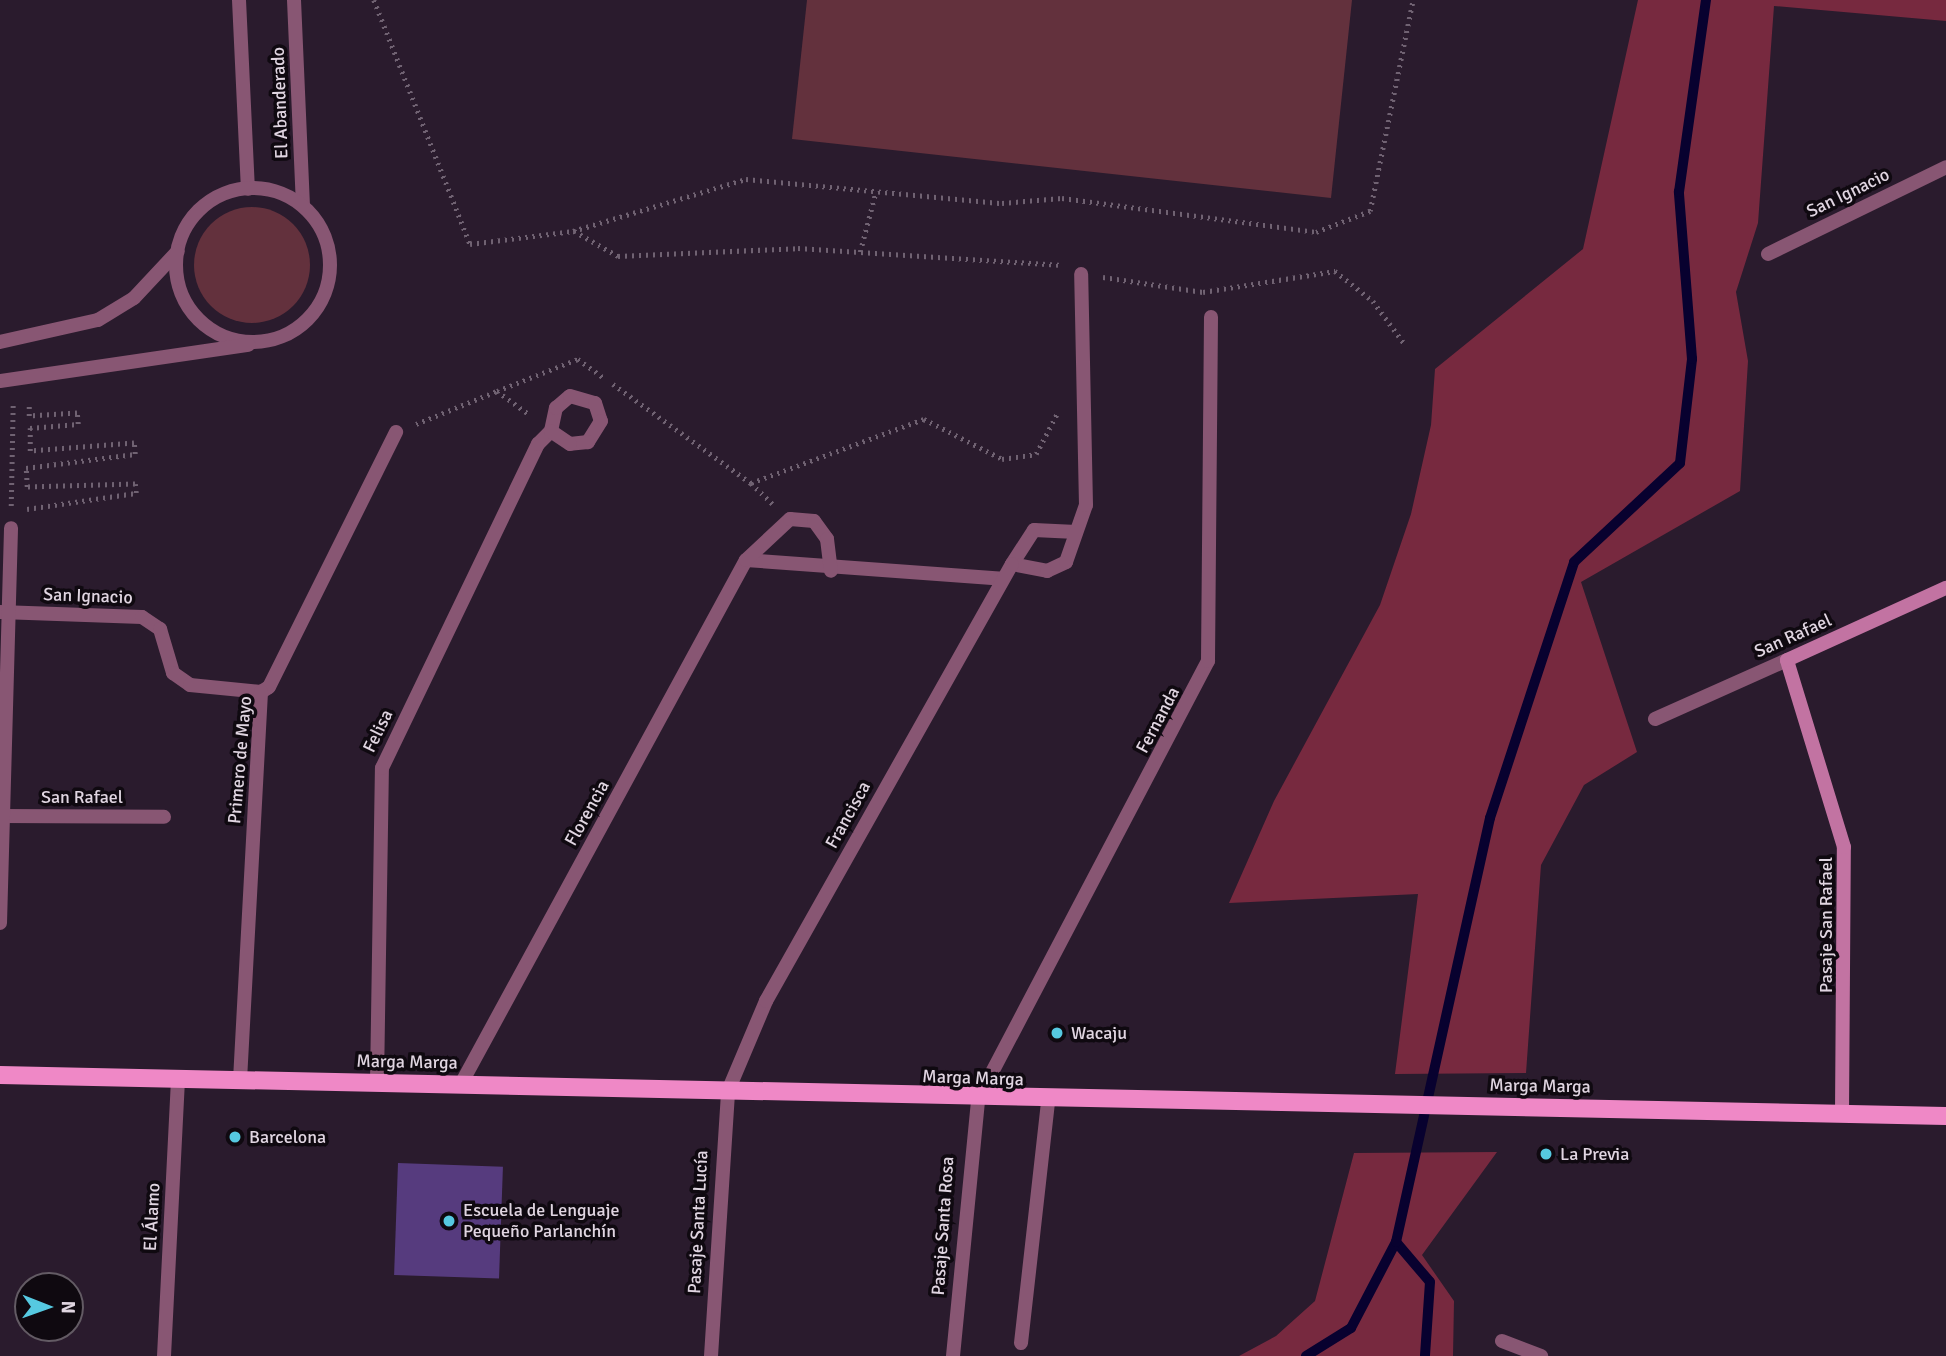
<!DOCTYPE html>
<html>
<head>
<meta charset="utf-8">
<style>
	body { margin:0 }
	#map { position:relative; width:1946px; height:1356px; overflow:hidden; background:#2a1b2d; font-family:Signika,sans-serif }
	div>[style] { position:absolute }
	.green>* { inset:0; background:#63313d }
	.round { border-radius:50% }
	.forest>* { inset:0; background:#77293f }
	.stream>* { height:10px; margin:-5px; padding:0 5px; transform-origin:5px; border-radius:5px; background:#08012f }
	.building>* { inset:0; background:#563b7e; transform-origin:0 0 }
	.path>* { height:4.5px; margin-top:-2.25px; transform-origin:0; background:repeating-linear-gradient(90deg,#706272 0 2px,transparent 0 7px) }
	.lane>* { height:14px; margin:-7px; padding:0 7px; transform-origin:7px; border-radius:7px; background:#885673 }
	.street>* { height:14px; margin:-7px; padding:0 7px; transform-origin:7px; border-radius:7px; background:#885673 }
	.street>.ring { margin:-7px; padding:0; box-sizing:content-box; background:none; border:14px solid #885673; border-radius:50% }
	.secondary>* { height:14px; margin:-7px; padding:0 7px; transform-origin:7px; border-radius:7px; background:#c273a2 }
	.primary>* { height:18px; margin:-9px; padding:0 9px; transform-origin:9px; border-radius:9px; background:#ef88c6 }
	.dots>* { width:19px; height:19px; translate:-50% -50%; box-sizing:border-box; border:4px solid #0f0910; border-radius:50% }
	span { translate:-50% -50%; white-space:nowrap; text-align:center; line-height:1.15; -webkit-text-stroke:7px #0f0910; paint-order:stroke }
	.street-label { font-size:18px; color:#e0d5e1 }
	.poi-label { font-size:18px; color:#e0d5e1 }
	.left { translate:0 -50%; text-align:left }
	.north { position:absolute; left:14px; top:1272px; width:70px; height:70px; box-sizing:border-box; background:#0f0910; border:2px solid #635b64; border-radius:50%; rotate:91deg; font-size:19px; font-weight:700; line-height:28px; text-align:center; color:#e0d5e1 }
	.north::after { content:''; display:block; margin:auto; width:24px; height:32px; background:#56c9e1; clip-path:polygon(50% 0,100% 100%,50% 72%,0 100%) }
</style>
</head>
<body>
<div id="map">
	<div class="green">
		<i style="clip-path:polygon(807px 0,1352px 0,1331px 198px,792px 139px)"></i>
		<i class="round" style="left:194px;top:207px;width:116px;height:116px"></i>
	</div>
	<div class="forest">
		<i style="clip-path:polygon(1638px 0,1946px 0,1946px 21px,1774px 6px,1758px 223px,1736px 292px,1748px 361px,1740px 491px,1581px 582px,1637px 752px,1584px 785px,1541px 865px,1526px 1073px,1395px 1074px,1418px 894px,1229px 903px,1274px 801px,1380px 605px,1411px 514px,1431px 425px,1435px 369px,1583px 249px)"></i>
		<i style="clip-path:polygon(1497px 1152px,1422px 1255px,1454px 1301px,1453px 1356px,1239px 1356px,1276px 1336px,1315px 1301px,1354px 1153px)"></i>
	</div>
	<div class="stream">
		<i style="left:1396px;top:1242px;width:52px;rotate:49.6deg"></i>
		<i style="left:1430px;top:1282px;width:74px;rotate:93.9deg"></i>
		<i style="left:1306px;top:1356px;width:53px;rotate:-31.9deg"></i>
		<i style="left:1351px;top:1328px;width:97px;rotate:-62.4deg"></i>
		<i style="left:1396px;top:1242px;width:434px;rotate:-77.5deg"></i>
		<i style="left:1490px;top:818px;width:269px;rotate:-71.8deg"></i>
		<i style="left:1574px;top:562px;width:145px;rotate:-43deg"></i>
		<i style="left:1680px;top:463px;width:105px;rotate:-83.4deg"></i>
		<i style="left:1692px;top:359px;width:168px;rotate:-94.5deg"></i>
		<i style="left:1679px;top:192px;width:194px;rotate:-82deg"></i>
	</div>
	<div class="building">
		<i style="left:398px;top:1163px;width:105px;height:112px;rotate:2deg"></i>
	</div>
	<div class="path">
		<i style="left:374px;top:0;width:262px;rotate:68.5deg"></i>
		<i style="left:470px;top:244px;width:104px;rotate:-7.2deg"></i>
		<i style="left:573px;top:231px;width:181px;rotate:-16.7deg"></i>
		<i style="left:746px;top:179px;width:257px;rotate:5.4deg"></i>
		<i style="left:1002px;top:203px;width:60px;rotate:-4.8deg"></i>
		<i style="left:1062px;top:198px;width:256px;rotate:7.6deg"></i>
		<i style="left:1316px;top:232px;width:58px;rotate:-21.3deg"></i>
		<i style="left:1370px;top:211px;width:215px;rotate:-78.5deg"></i>
		<i style="left:574px;top:231px;width:51px;rotate:29.6deg"></i>
		<i style="left:618px;top:256px;width:180px;rotate:-2.5deg"></i>
		<i style="left:798px;top:248px;width:265px;rotate:3.7deg"></i>
		<i style="left:860px;top:252px;width:63px;rotate:-75.3deg"></i>
		<i style="left:1103px;top:277px;width:101px;rotate:8.5deg"></i>
		<i style="left:1203px;top:292px;width:134px;rotate:-9deg"></i>
		<i style="left:1335px;top:271px;width:48px;rotate:38.3deg"></i>
		<i style="left:1373px;top:301px;width:52px;rotate:53.6deg"></i>
		<i style="left:613px;top:384px;width:170px;rotate:35.7deg"></i>
		<i style="left:751px;top:483px;width:184px;rotate:-20.3deg"></i>
		<i style="left:924px;top:419px;width:88px;rotate:27.1deg"></i>
		<i style="left:1002px;top:459px;width:34px;rotate:-8deg"></i>
		<i style="left:1036px;top:454px;width:47px;rotate:-62.4deg"></i>
		<i style="left:497px;top:391px;width:87px;rotate:-21.6deg"></i>
		<i style="left:578px;top:359px;width:34px;rotate:36deg"></i>
		<i style="left:416px;top:424px;width:87px;rotate:-22.2deg"></i>
		<i style="left:497px;top:391px;width:41px;rotate:36deg"></i>
		<i style="left:751px;top:483px;width:30px;rotate:44deg"></i>
		<i style="left:11px;top:506px;width:102px;rotate:-88.9deg"></i>
		<i style="left:27px;top:509px;width:110px;rotate:-8.4deg"></i>
		<i style="left:136px;top:493px;width:9px;rotate:-96deg"></i>
		<i style="left:135px;top:484px;width:108px;rotate:178.4deg"></i>
		<i style="left:27px;top:487px;width:19px;rotate:-93deg"></i>
		<i style="left:26px;top:468px;width:110px;rotate:-7.3deg"></i>
		<i style="left:135px;top:454px;width:11px;rotate:-95deg"></i>
		<i style="left:134px;top:443px;width:104px;rotate:175.6deg"></i>
		<i style="left:30px;top:451px;width:23px;rotate:-90deg"></i>
		<i style="left:30px;top:428px;width:48px;rotate:-4.8deg"></i>
		<i style="left:78px;top:424px;width:11px;rotate:-95deg"></i>
		<i style="left:77px;top:413px;width:48px;rotate:176.4deg"></i>
		<i style="left:29px;top:416px;width:14px;rotate:-90deg"></i>
	</div>
	<div class="lane">
		<i style="left:1021px;top:1343px;width:244px;rotate:-83.6deg"></i>
	</div>
	<div class="street">
		<i style="left:239px;top:0;width:189px;rotate:87.3deg"></i>
		<i style="left:294px;top:0;width:205px;rotate:87.5deg"></i>
		<i class="ring" style="left:176px;top:188px;width:140px;height:140px"></i>
		<i style="left:1768px;top:254px;width:198px;rotate:-26deg"></i>
		<i style="left:0;top:342px;width:100px;rotate:-12.7deg"></i>
		<i style="left:98px;top:320px;width:42px;rotate:-31.4deg"></i>
		<i style="left:134px;top:298px;width:64px;rotate:-46.9deg"></i>
		<i style="left:0;top:381px;width:251px;rotate:-8.3deg"></i>
		<i style="left:1076px;top:532px;width:42px;rotate:-177.3deg"></i>
		<i style="left:1034px;top:530px;width:40px;rotate:122.9deg"></i>
		<i style="left:1012px;top:564px;width:36px;rotate:11deg"></i>
		<i style="left:1047px;top:571px;width:21px;rotate:-25deg"></i>
		<i style="left:1066px;top:562px;width:60px;rotate:-70.7deg"></i>
		<i style="left:1086px;top:505px;width:231px;rotate:-91.2deg"></i>
		<i style="left:746px;top:560px;width:257px;rotate:4.2deg"></i>
		<i style="left:0;top:612px;width:142px;rotate:2deg"></i>
		<i style="left:142px;top:617px;width:22px;rotate:34deg"></i>
		<i style="left:160px;top:629px;width:46px;rotate:73.5deg"></i>
		<i style="left:173px;top:673px;width:21px;rotate:35deg"></i>
		<i style="left:190px;top:685px;width:71px;rotate:5.6deg"></i>
		<i style="left:261px;top:692px;width:9px;rotate:-32deg"></i>
		<i style="left:269px;top:687px;width:285px;rotate:-63.5deg"></i>
		<i style="left:1655px;top:719px;width:145px;rotate:-24.1deg"></i>
		<i style="left:0;top:816px;width:164px;rotate:0.3deg"></i>
		<i style="left:0;top:923px;width:395px;rotate:-88.4deg"></i>
		<i style="left:240px;top:1080px;width:389px;rotate:-86.9deg"></i>
		<i style="left:377px;top:1082px;width:314px;rotate:-89.1deg"></i>
		<i style="left:382px;top:768px;width:360px;rotate:-64.3deg"></i>
		<i style="left:538px;top:444px;width:18px;rotate:-45deg"></i>
		<i style="left:551px;top:431px;width:24px;rotate:-78deg"></i>
		<i style="left:556px;top:408px;width:18px;rotate:-41deg"></i>
		<i style="left:570px;top:396px;width:26px;rotate:16deg"></i>
		<i style="left:595px;top:403px;width:19px;rotate:72deg"></i>
		<i style="left:601px;top:421px;width:25px;rotate:122deg"></i>
		<i style="left:588px;top:442px;width:18px;rotate:174deg"></i>
		<i style="left:570px;top:444px;width:23px;rotate:-146deg"></i>
		<i style="left:461px;top:1084px;width:596px;rotate:-61.46deg"></i>
		<i style="left:746px;top:560px;width:60px;rotate:-43deg"></i>
		<i style="left:790px;top:519px;width:24px;rotate:5deg"></i>
		<i style="left:814px;top:521px;width:22px;rotate:54deg"></i>
		<i style="left:827px;top:539px;width:32px;rotate:83deg"></i>
		<i style="left:1502px;top:1341px;width:42px;rotate:21deg"></i>
		<i style="left:164px;top:1356px;width:276px;rotate:-87.1deg"></i>
		<i style="left:711px;top:1356px;width:266px;rotate:-86.3deg"></i>
		<i style="left:728px;top:1091px;width:98px;rotate:-67.1deg"></i>
		<i style="left:766px;top:1001px;width:501px;rotate:-60.62deg"></i>
		<i style="left:953px;top:1356px;width:258px;rotate:-84.4deg"></i>
		<i style="left:978px;top:1099px;width:495px;rotate:-62.3deg"></i>
		<i style="left:1208px;top:661px;width:344px;rotate:-89.5deg"></i>
	</div>
	<div class="secondary">
		<i style="left:1842px;top:1113px;width:266px;rotate:-89.6deg"></i>
		<i style="left:1844px;top:847px;width:195px;rotate:-107deg"></i>
		<i style="left:1787px;top:660px;width:175px;rotate:-24.4deg"></i>
	</div>
	<div class="primary">
		<i style="left:0;top:1075px;width:1946px;rotate:1.21deg"></i>
	</div>
	<div class="dots">
		<i style="left:1057px;top:1033px;background:#56c9e1"></i>
		<i style="left:235px;top:1137px;background:#56c9e1"></i>
		<i style="left:1546px;top:1154px;background:#56c9e1"></i>
		<i style="left:449px;top:1221px;background:#56c9e1"></i>
	</div>
	<div class="street-label">
		<span style="left:280px;top:103px;rotate:-92deg">El Abanderado</span>
		<span style="left:1848px;top:193px;rotate:-26deg">San Ignacio</span>
		<span style="left:88px;top:596px;rotate:2deg">San Ignacio</span>
		<span style="left:1793px;top:636px;rotate:-24deg">San Rafael</span>
		<span style="left:1158px;top:720px;rotate:-62deg">Fernanda</span>
		<span style="left:378px;top:731px;rotate:-64deg">Felisa</span>
		<span style="left:240px;top:760px;rotate:-85deg">Primero de Mayo</span>
		<span style="left:82px;top:797px">San Rafael</span>
		<span style="left:587px;top:813px;rotate:-61deg">Florencia</span>
		<span style="left:848px;top:815px;rotate:-61deg">Francisca</span>
		<span style="left:1826px;top:925px;rotate:-90deg">Pasaje San Rafael</span>
		<span style="left:407px;top:1062px;rotate:1deg">Marga Marga</span>
		<span style="left:973px;top:1078px;rotate:2deg">Marga Marga</span>
		<span style="left:1540px;top:1086px;rotate:1deg">Marga Marga</span>
		<span style="left:152px;top:1217px;rotate:-87deg">El Álamo</span>
		<span style="left:698px;top:1222px;rotate:-87deg">Pasaje Santa Lucía</span>
		<span style="left:943px;top:1226px;rotate:-86deg">Pasaje Santa Rosa</span>
	</div>
	<div class="poi-label">
		<span class="left" style="left:1071px;top:1033px">Wacaju</span>
		<span class="left" style="left:249px;top:1137px">Barcelona</span>
		<span class="left" style="left:1560px;top:1154px">La Previa</span>
		<span class="left" style="left:463px;top:1221px">Escuela de Lenguaje<br>Pequeño Parlanchín</span>
	</div>
	<div class="north">N</div>
</div>
</body>
</html>
